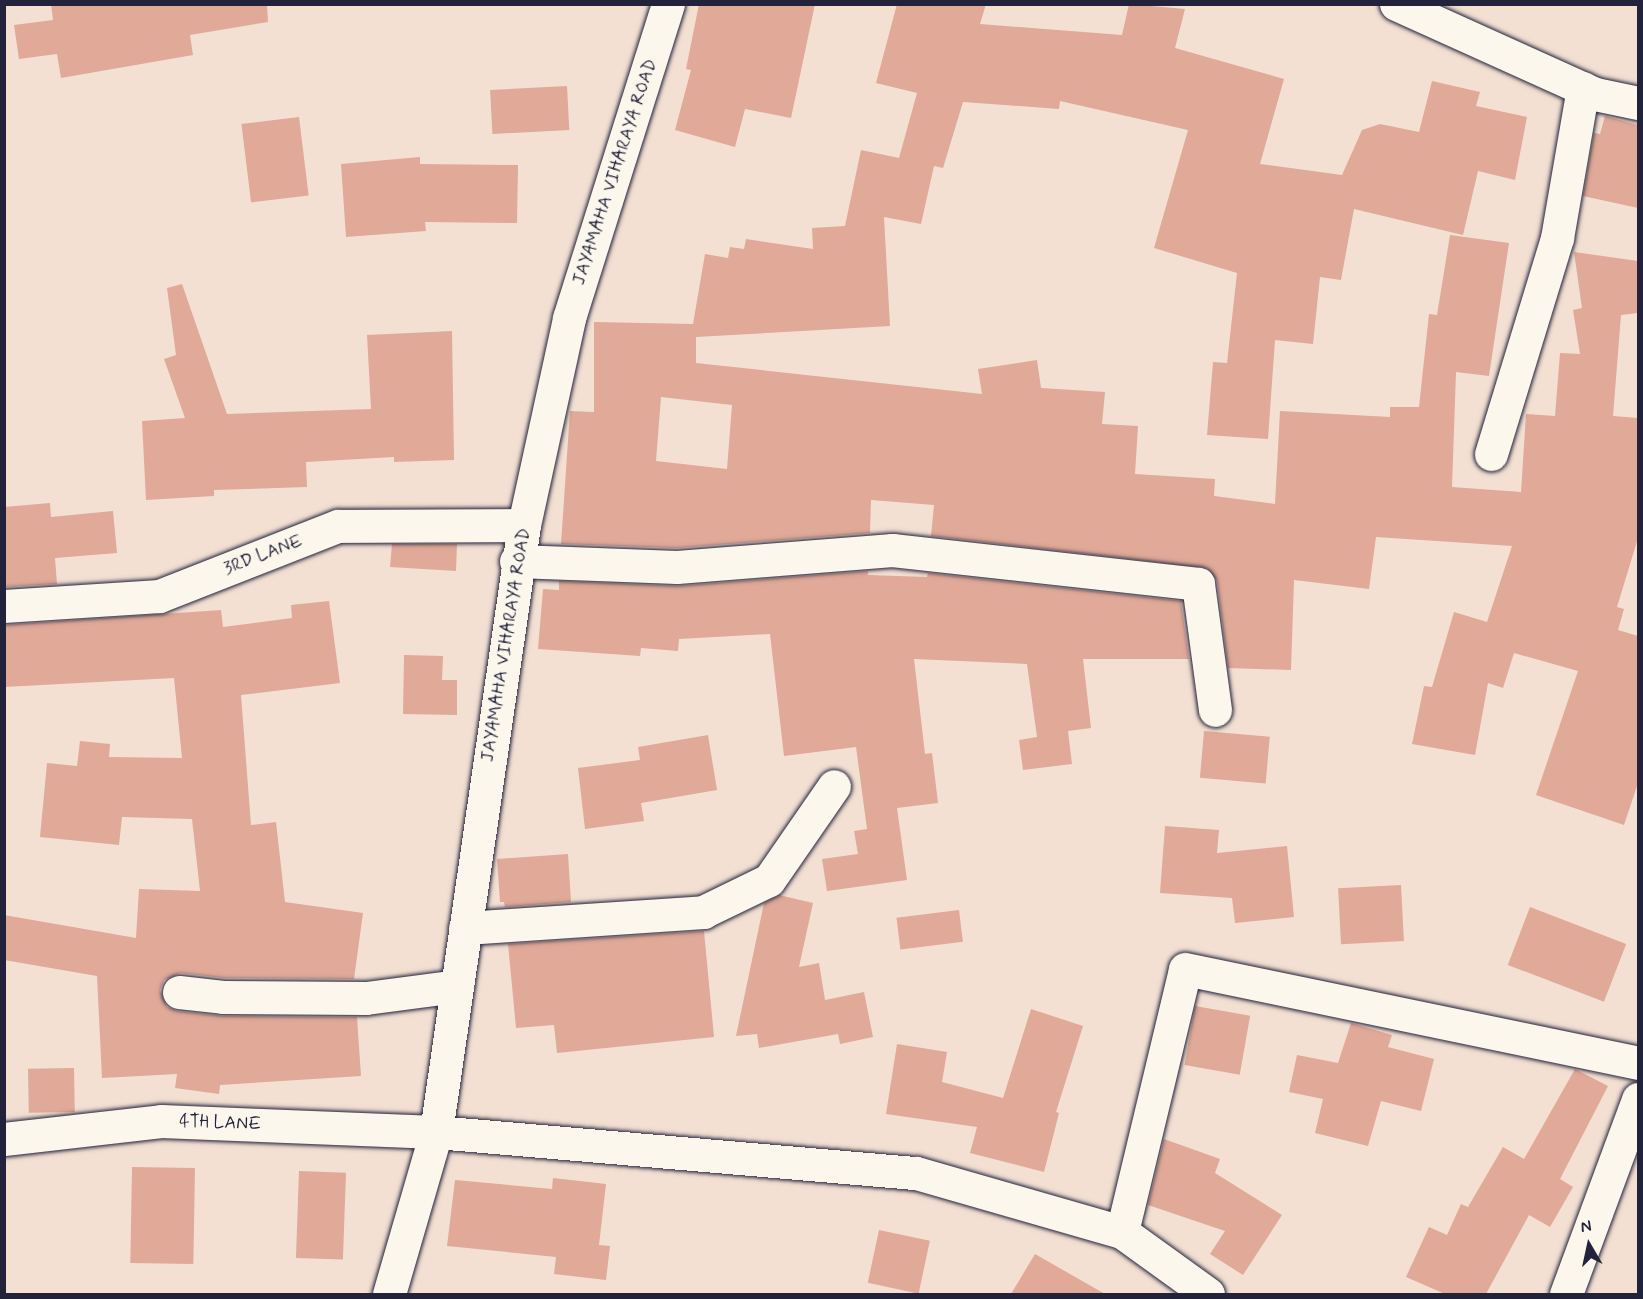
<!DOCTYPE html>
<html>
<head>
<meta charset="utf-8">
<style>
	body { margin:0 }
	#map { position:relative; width:1643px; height:1299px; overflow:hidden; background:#f3e0d3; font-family:Mynerve,sans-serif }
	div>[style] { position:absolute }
	.building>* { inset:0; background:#e0a998; transform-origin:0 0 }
	.roads { filter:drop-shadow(0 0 2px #22223b) drop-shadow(0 0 2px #22223b) }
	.minor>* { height:33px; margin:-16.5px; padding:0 16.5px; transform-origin:16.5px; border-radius:16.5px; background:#fbf7ec }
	span { translate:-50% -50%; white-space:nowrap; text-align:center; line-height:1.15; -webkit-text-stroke:4.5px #fbf7ec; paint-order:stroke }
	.street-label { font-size:18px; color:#22223b }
	.frame { position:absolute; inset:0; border:6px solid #22223b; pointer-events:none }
	.north { position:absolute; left:1559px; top:1215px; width:60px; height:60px; -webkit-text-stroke:4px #fbf7ec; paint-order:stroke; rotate:351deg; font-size:16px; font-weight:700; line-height:24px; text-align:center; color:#22223b }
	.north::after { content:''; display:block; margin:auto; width:21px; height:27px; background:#22223b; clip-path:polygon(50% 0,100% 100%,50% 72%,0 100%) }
</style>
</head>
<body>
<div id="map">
	<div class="building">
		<i style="clip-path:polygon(51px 4px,267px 4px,268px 22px,190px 35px,193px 55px,61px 78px,57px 54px,19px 59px,14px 25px,53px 20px)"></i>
		<i style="clip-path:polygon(699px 4px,815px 4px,791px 118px,745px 109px,735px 147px,675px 130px,691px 70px,686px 69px)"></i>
		<i style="clip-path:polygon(evenodd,897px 4px,986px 4px,980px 24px,1122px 35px,1129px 4px,1185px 9px,1175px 48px,1284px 79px,1260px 164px,1342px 175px,1362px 130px,1380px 124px,1419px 132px,1432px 81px,1480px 92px,1476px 106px,1527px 117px,1515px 180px,1478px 171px,1463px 235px,1354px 209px,1341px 280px,1320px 277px,1313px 344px,1275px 340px,1268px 439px,1207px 435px,1213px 362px,1227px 363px,1237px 273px,1154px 248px,1188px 130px,1060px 101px,1059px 109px,963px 102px,943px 168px,934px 166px,921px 224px,884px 217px,890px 326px,696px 337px,696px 363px,982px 394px,978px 369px,1037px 360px,1041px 388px,1105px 392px,1102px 424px,1138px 426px,1135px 474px,1215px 479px,1214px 496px,1275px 504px,1280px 411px,1390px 417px,1390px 407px,1419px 407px,1429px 314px,1437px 315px,1450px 235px,1509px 243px,1489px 376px,1456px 372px,1452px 487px,1521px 492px,1526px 414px,1555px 416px,1560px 353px,1580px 354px,1573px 310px,1582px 308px,1574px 252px,1638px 261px,1638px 313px,1621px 315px,1613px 416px,1638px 418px,1638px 538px,1617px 607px,1624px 609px,1618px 630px,1638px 636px,1638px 783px,1624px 825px,1536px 795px,1578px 671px,1514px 653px,1503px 688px,1488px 683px,1475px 755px,1412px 744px,1424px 686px,1432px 687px,1454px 612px,1487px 622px,1512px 546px,1376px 537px,1369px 589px,1294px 580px,1291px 670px,1228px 668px,1217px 581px,1207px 568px,931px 536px,934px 505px,871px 500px,870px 533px,677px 548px,561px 544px,570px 411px,594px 412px,594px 322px,693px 324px,705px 254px,728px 258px,730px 247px,744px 249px,746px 239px,813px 249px,812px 228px,845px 226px,861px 150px,899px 158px,917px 93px,876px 83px,897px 4px,661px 397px,732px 405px,727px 469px,656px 461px,661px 397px)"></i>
		<i style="left:567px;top:86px;width:44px;height:77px;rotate:87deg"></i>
		<i style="clip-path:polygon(1605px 116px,1638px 125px,1638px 208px,1583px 196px,1594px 133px,1600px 134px)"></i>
		<i style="left:299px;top:117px;width:79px;height:58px;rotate:83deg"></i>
		<i style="clip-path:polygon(420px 157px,420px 164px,518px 165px,517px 223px,425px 222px,426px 231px,346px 237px,341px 164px)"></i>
		<i style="clip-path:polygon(182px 284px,227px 414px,371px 409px,367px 335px,452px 331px,454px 460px,394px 462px,394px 457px,306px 462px,307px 487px,214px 490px,214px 496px,146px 500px,142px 421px,185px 418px,164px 359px,176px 355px,167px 288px)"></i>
		<i style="clip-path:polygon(50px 503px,51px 517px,113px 511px,117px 553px,55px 558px,57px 584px,4px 587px,4px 507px)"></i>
		<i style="clip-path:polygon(392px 544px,457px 544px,456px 571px,390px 567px)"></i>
		<i style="clip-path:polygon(868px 571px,868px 575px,927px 577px,928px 573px,1181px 601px,1189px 659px,1083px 659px,1091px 728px,1068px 731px,1072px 764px,1023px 770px,1019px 740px,1037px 737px,1027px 664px,914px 659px,925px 754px,932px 753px,938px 803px,897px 808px,907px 880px,827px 891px,822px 859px,858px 854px,854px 831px,867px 829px,856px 747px,784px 756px,770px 634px,679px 639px,678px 651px,641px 648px,640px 656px,538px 649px,543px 589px,559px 590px,559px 581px,678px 586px)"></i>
		<i style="clip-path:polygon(329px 601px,340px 683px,241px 695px,251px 825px,276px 822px,285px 902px,363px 913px,354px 979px,224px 978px,181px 973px,164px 980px,160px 990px,167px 1007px,177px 1011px,223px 1016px,357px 1017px,361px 1076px,220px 1085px,219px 1094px,175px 1088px,177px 1074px,102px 1078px,97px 976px,4px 960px,4px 915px,136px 938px,139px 889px,200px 891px,192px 819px,122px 817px,119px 845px,40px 837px,47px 763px,77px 766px,80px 741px,110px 744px,109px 757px,182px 758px,174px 678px,4px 687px,4px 625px,221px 610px,223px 627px,292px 618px,291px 605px)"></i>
		<i style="clip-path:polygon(404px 655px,443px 656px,442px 680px,457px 680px,457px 715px,403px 714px)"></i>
		<i style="left:1204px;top:731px;width:66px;height:47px;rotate:5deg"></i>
		<i style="clip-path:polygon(708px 735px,717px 790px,641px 803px,644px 821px,585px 829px,578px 768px,640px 760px,638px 747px)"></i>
		<i style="clip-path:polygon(1165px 826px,1219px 830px,1217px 853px,1287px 846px,1294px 917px,1235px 923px,1232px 898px,1160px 893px)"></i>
		<i style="clip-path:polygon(568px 854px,571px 902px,505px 907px,504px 902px,500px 902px,497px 859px)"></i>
		<i style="left:1401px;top:885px;width:56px;height:63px;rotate:87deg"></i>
		<i style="clip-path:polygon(779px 895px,813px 903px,799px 967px,819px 963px,825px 1000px,864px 992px,873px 1037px,840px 1044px,838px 1034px,759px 1048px,757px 1034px,736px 1036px,764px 903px)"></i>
		<i style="left:1530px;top:907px;width:103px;height:62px;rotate:21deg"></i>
		<i style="left:959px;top:910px;width:32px;height:63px;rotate:83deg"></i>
		<i style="clip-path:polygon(704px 931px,714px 1037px,557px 1053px,554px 1025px,516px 1028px,508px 944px)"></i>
		<i style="left:1195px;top:1006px;width:56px;height:60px;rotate:10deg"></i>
		<i style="clip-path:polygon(1031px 1009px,1083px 1026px,1056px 1112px,1059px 1113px,1044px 1172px,970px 1153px,977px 1127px,886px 1114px,897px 1044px,947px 1052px,942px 1082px,1003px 1098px)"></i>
		<i style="clip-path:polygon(1351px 1023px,1392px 1035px,1388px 1047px,1434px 1059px,1421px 1111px,1381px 1101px,1368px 1146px,1315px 1133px,1323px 1099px,1289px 1092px,1297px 1055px,1338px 1063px)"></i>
		<i style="left:74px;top:1068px;width:44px;height:46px;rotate:89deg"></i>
		<i style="clip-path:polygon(1575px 1069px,1608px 1086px,1560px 1179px,1573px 1187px,1550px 1227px,1529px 1215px,1486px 1294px,1445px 1294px,1406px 1277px,1429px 1227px,1447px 1235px,1461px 1204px,1468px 1207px,1503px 1147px,1524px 1159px)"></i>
		<i style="clip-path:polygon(1164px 1139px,1220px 1159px,1215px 1173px,1282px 1215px,1243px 1275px,1210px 1254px,1225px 1231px,1148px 1205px)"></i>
		<i style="left:132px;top:1167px;width:63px;height:96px;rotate:1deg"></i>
		<i style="left:299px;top:1171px;width:47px;height:87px;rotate:2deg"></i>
		<i style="clip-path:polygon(553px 1178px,606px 1184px,599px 1245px,610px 1246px,606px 1280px,554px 1274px,556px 1257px,447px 1246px,455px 1180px,552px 1189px)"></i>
		<i style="left:879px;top:1230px;width:52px;height:54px;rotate:12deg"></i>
		<i style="clip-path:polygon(1035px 1254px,1105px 1294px,1011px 1294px)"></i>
	</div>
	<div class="roads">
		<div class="minor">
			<i style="left:1396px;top:4px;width:218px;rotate:24.3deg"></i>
			<i style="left:1595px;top:94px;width:44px;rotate:11.8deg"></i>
			<i style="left:1491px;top:454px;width:226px;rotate:-73deg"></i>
			<i style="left:1557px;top:238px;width:152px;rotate:-80.2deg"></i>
			<i style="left:516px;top:561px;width:161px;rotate:2.1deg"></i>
			<i style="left:677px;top:567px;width:216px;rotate:-4.5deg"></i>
			<i style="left:892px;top:550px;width:308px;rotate:6.3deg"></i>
			<i style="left:1198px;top:584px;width:127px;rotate:82.3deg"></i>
			<i style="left:4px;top:606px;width:155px;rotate:-3.7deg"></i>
			<i style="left:159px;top:596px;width:192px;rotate:-21.4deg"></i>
			<i style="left:338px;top:526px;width:186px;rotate:-0.3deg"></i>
			<i style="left:465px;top:928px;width:239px;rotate:-3.8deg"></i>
			<i style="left:703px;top:912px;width:73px;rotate:-25.9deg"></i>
			<i style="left:769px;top:880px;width:114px;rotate:-55.3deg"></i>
			<i style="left:179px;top:992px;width:44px;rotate:6.5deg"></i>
			<i style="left:223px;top:997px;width:143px;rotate:0.4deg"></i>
			<i style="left:366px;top:998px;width:92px;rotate:-7.5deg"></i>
			<i style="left:4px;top:1139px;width:158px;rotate:-6.5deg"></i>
			<i style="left:161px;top:1121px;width:275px;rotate:2.3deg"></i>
			<i style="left:436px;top:1132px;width:482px;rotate:4.9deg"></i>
			<i style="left:916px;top:1173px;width:214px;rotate:16deg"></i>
			<i style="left:1122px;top:1232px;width:270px;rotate:-76.5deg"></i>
			<i style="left:1185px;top:969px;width:463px;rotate:11.7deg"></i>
			<i style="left:1122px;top:1232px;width:106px;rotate:35.8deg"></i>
			<i style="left:389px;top:1294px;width:169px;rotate:-73.8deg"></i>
			<i style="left:436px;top:1132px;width:613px;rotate:-81.75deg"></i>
			<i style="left:524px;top:525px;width:212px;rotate:-77.7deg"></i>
			<i style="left:569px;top:318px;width:329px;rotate:-72.5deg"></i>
			<i style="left:1566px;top:1294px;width:208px;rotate:-69.7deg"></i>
		</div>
	</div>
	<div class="street-label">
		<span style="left:615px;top:172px;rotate:-72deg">JAYAMAHA VIHARAYA ROAD</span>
		<span style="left:263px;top:555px;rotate:-21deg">3RD LANE</span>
		<span style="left:506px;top:645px;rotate:-81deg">JAYAMAHA VIHARAYA ROAD</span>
		<span style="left:220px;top:1123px;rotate:2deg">4TH LANE</span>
	</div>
	<div class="frame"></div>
	<div class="north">N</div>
</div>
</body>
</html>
